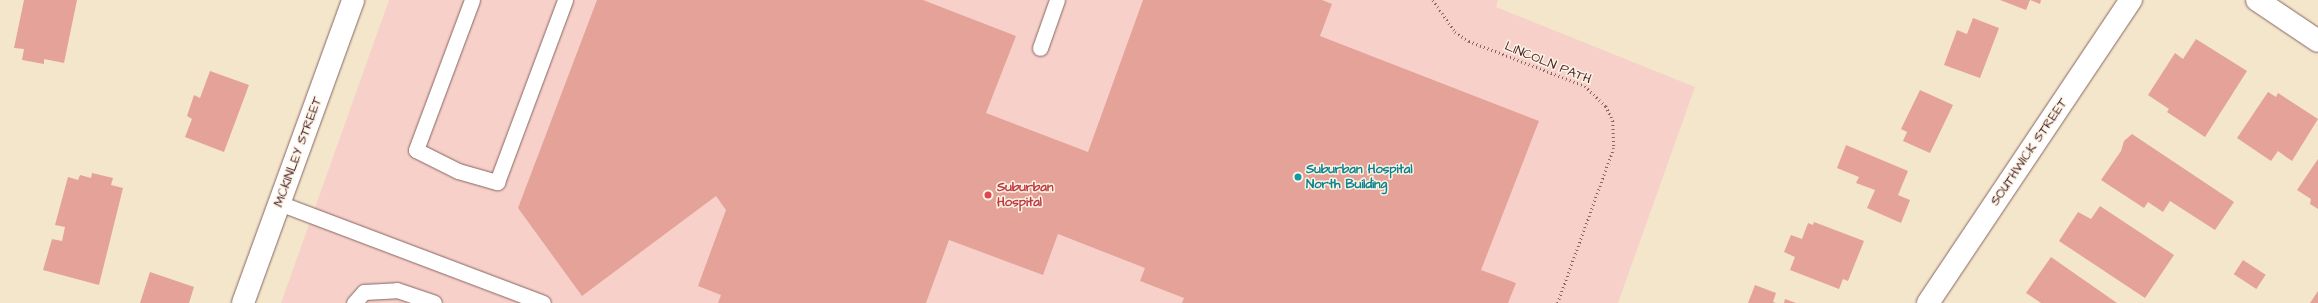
<!DOCTYPE html>
<html>
<head>
<meta charset="utf-8">
<style>
	body { margin:0 }
	#map { position:relative; width:2318px; height:303px; overflow:hidden; background:#f4e6cb; font-family:"Architects Daughter",sans-serif }
	div>[style] { position:absolute }
	.built>* { inset:0; background:#f7d1c9 }
	.building>* { inset:0; background:#e4a299; transform-origin:0 0 }
	.path>* { height:2.5px; margin-top:-1.25px; transform-origin:0; background:repeating-linear-gradient(90deg,#866563 0 1px,transparent 0 4px) }
	.roads { filter:drop-shadow(0 0 1px #866563) drop-shadow(0 0 1px #866563) }
	.lane>* { height:15px; margin:-7.5px; padding:0 7.5px; transform-origin:7.5px; border-radius:7.5px; background:#fff }
	.street>* { height:22px; margin:-11px; padding:0 11px; transform-origin:11px; border-radius:11px; background:#fff }
	.dots>* { width:11px; height:11px; translate:-50% -50%; box-sizing:border-box; border:2px solid #fcf5e5; border-radius:50% }
	span { translate:-50% -50%; white-space:nowrap; text-align:center; line-height:1.15; -webkit-text-stroke:3px #fcf5e5; paint-order:stroke }
	.street-label { font-size:13px; color:#4a1f2b }
	.culture-label { font-size:13px; color:#0d838f; font-weight:700 }
	.left { translate:0 -50%; text-align:left }
	.health-label { font-size:13px; color:#be3a42; font-weight:700 }
</style>
</head>
<body>
<div id="map">
	<div class="built">
		<i style="clip-path:polygon(389px 0,1498px 0,1496px 7px,1695px 87px,1618px 303px,281px 303px)"></i>
	</div>
	<div class="building">
		<i style="clip-path:polygon(24px 0,77px 0,64px 63px,44px 59px,44px 64px,22px 60px,24px 49px,14px 48px)"></i>
		<i style="clip-path:polygon(597px 0,923px 0,1016px 36px,986px 113px,1088px 152px,1143px 0,1322px 0,1332px 4px,1320px 36px,1539px 121px,1481px 270px,1516px 283px,1508px 303px,1182px 303px,1184px 298px,1140px 281px,1145px 268px,1058px 234px,1043px 275px,949px 240px,926px 303px,718px 303px,721px 295px,698px 286px,726px 210px,716px 196px,582px 296px,518px 208px)"></i>
		<i style="clip-path:polygon(2000px 0,2030px 0,2026px 10px)"></i>
		<i style="clip-path:polygon(2030px 0,2041px 0,2040px 4px)"></i>
		<i style="clip-path:polygon(1973px 18px,1999px 28px,1980px 78px,1944px 65px,1957px 30px,1967px 34px)"></i>
		<i style="clip-path:polygon(2196px 39px,2247px 71px,2205px 137px,2167px 112px,2169px 109px,2148px 95px,2175px 53px,2183px 59px)"></i>
		<i style="clip-path:polygon(210px 71px,249px 85px,224px 152px,185px 137px,192px 119px,187px 116px,194px 95px,200px 98px)"></i>
		<i style="clip-path:polygon(1920px 90px,1953px 105px,1930px 153px,1903px 141px,1907px 132px,1901px 129px)"></i>
		<i style="clip-path:polygon(2268px 92px,2276px 97px,2278px 93px,2318px 119px,2292px 161px,2278px 151px,2271px 161px,2237px 138px)"></i>
		<i style="clip-path:polygon(2132px 134px,2234px 202px,2215px 230px,2170px 201px,2163px 212px,2148px 202px,2144px 208px,2101px 180px,2121px 151px,2124px 141px)"></i>
		<i style="clip-path:polygon(1846px 145px,1908px 171px,1898px 195px,1910px 200px,1901px 223px,1867px 208px,1875px 190px,1856px 183px,1859px 177px,1837px 168px)"></i>
		<i style="clip-path:polygon(2318px 159px,2318px 209px,2310px 204px,2311px 199px,2297px 190px)"></i>
		<i style="clip-path:polygon(92px 173px,113px 178px,111px 185px,123px 188px,99px 285px,43px 270px,52px 239px,62px 241px,65px 227px,55px 225px,68px 177px,78px 180px,80px 175px,91px 178px)"></i>
		<i style="clip-path:polygon(2100px 206px,2174px 255px,2145px 298px,2059px 241px,2078px 212px,2091px 219px)"></i>
		<i style="clip-path:polygon(1814px 222px,1864px 241px,1848px 281px,1843px 279px,1839px 289px,1790px 270px,1795px 257px,1784px 252px,1791px 235px,1802px 239px,1808px 223px,1813px 225px)"></i>
		<i style="clip-path:polygon(2051px 257px,2117px 303px,2041px 303px,2026px 293px)"></i>
		<i style="left:2243px;top:260px;width:27px;height:17px;rotate:33deg"></i>
		<i style="clip-path:polygon(150px 272px,194px 287px,189px 303px,140px 303px)"></i>
		<i style="clip-path:polygon(1755px 285px,1776px 293px,1773px 302px,1776px 303px,1748px 303px)"></i>
		<i style="clip-path:polygon(2318px 291px,2318px 303px,2310px 303px)"></i>
		<i style="clip-path:polygon(1785px 299px,1796px 303px,1784px 303px)"></i>
	</div>
	<div class="path">
		<i style="left:1433px;top:0;width:39px;rotate:55deg"></i>
		<i style="left:1455px;top:32px;width:17px;rotate:33deg"></i>
		<i style="left:1469px;top:41px;width:124px;rotate:21.2deg"></i>
		<i style="left:1585px;top:86px;width:29px;rotate:44deg"></i>
		<i style="left:1606px;top:106px;width:17px;rotate:65deg"></i>
		<i style="left:1613px;top:121px;width:27px;rotate:88deg"></i>
		<i style="left:1614px;top:148px;width:165px;rotate:109.9deg"></i>
	</div>
	<div class="roads">
		<div class="lane">
			<i style="left:472px;top:0;width:160px;rotate:110.5deg"></i>
			<i style="left:416px;top:150px;width:47px;rotate:26.6deg"></i>
			<i style="left:458px;top:171px;width:41px;rotate:15.8deg"></i>
			<i style="left:497px;top:182px;width:194px;rotate:-69.5deg"></i>
			<i style="left:1040px;top:48px;width:51px;rotate:-70.5deg"></i>
			<i style="left:279px;top:203px;width:282px;rotate:20.7deg"></i>
			<i style="left:354px;top:303px;width:15px;rotate:-48deg"></i>
			<i style="left:364px;top:292px;width:33px;rotate:-3deg"></i>
			<i style="left:397px;top:290px;width:39px;rotate:19deg"></i>
		</div>
		<div class="street">
			<i style="left:2257px;top:0;width:73px;rotate:33.9deg"></i>
			<i style="left:243px;top:303px;width:322px;rotate:-70deg"></i>
			<i style="left:1928px;top:303px;width:365px;rotate:-56.2deg"></i>
		</div>
	</div>
	<div class="dots">
		<i style="left:1298px;top:177px;background:#0f9aa8"></i>
		<i style="left:988px;top:195px;background:#e0444e"></i>
	</div>
	<div class="street-label">
		<span style="left:1548px;top:63px;rotate:22deg">LINCOLN PATH</span>
		<span style="left:298px;top:152px;rotate:-70deg">MCKINLEY STREET</span>
		<span style="left:2029px;top:152px;rotate:-56deg">SOUTHWICK STREET</span>
	</div>
	<div class="culture-label">
		<span class="left" style="left:1306px;top:177px">Suburban Hospital<br>North Building</span>
	</div>
	<div class="health-label">
		<span class="left" style="left:997px;top:195px">Suburban<br>Hospital</span>
	</div>
</div>
</body>
</html>
